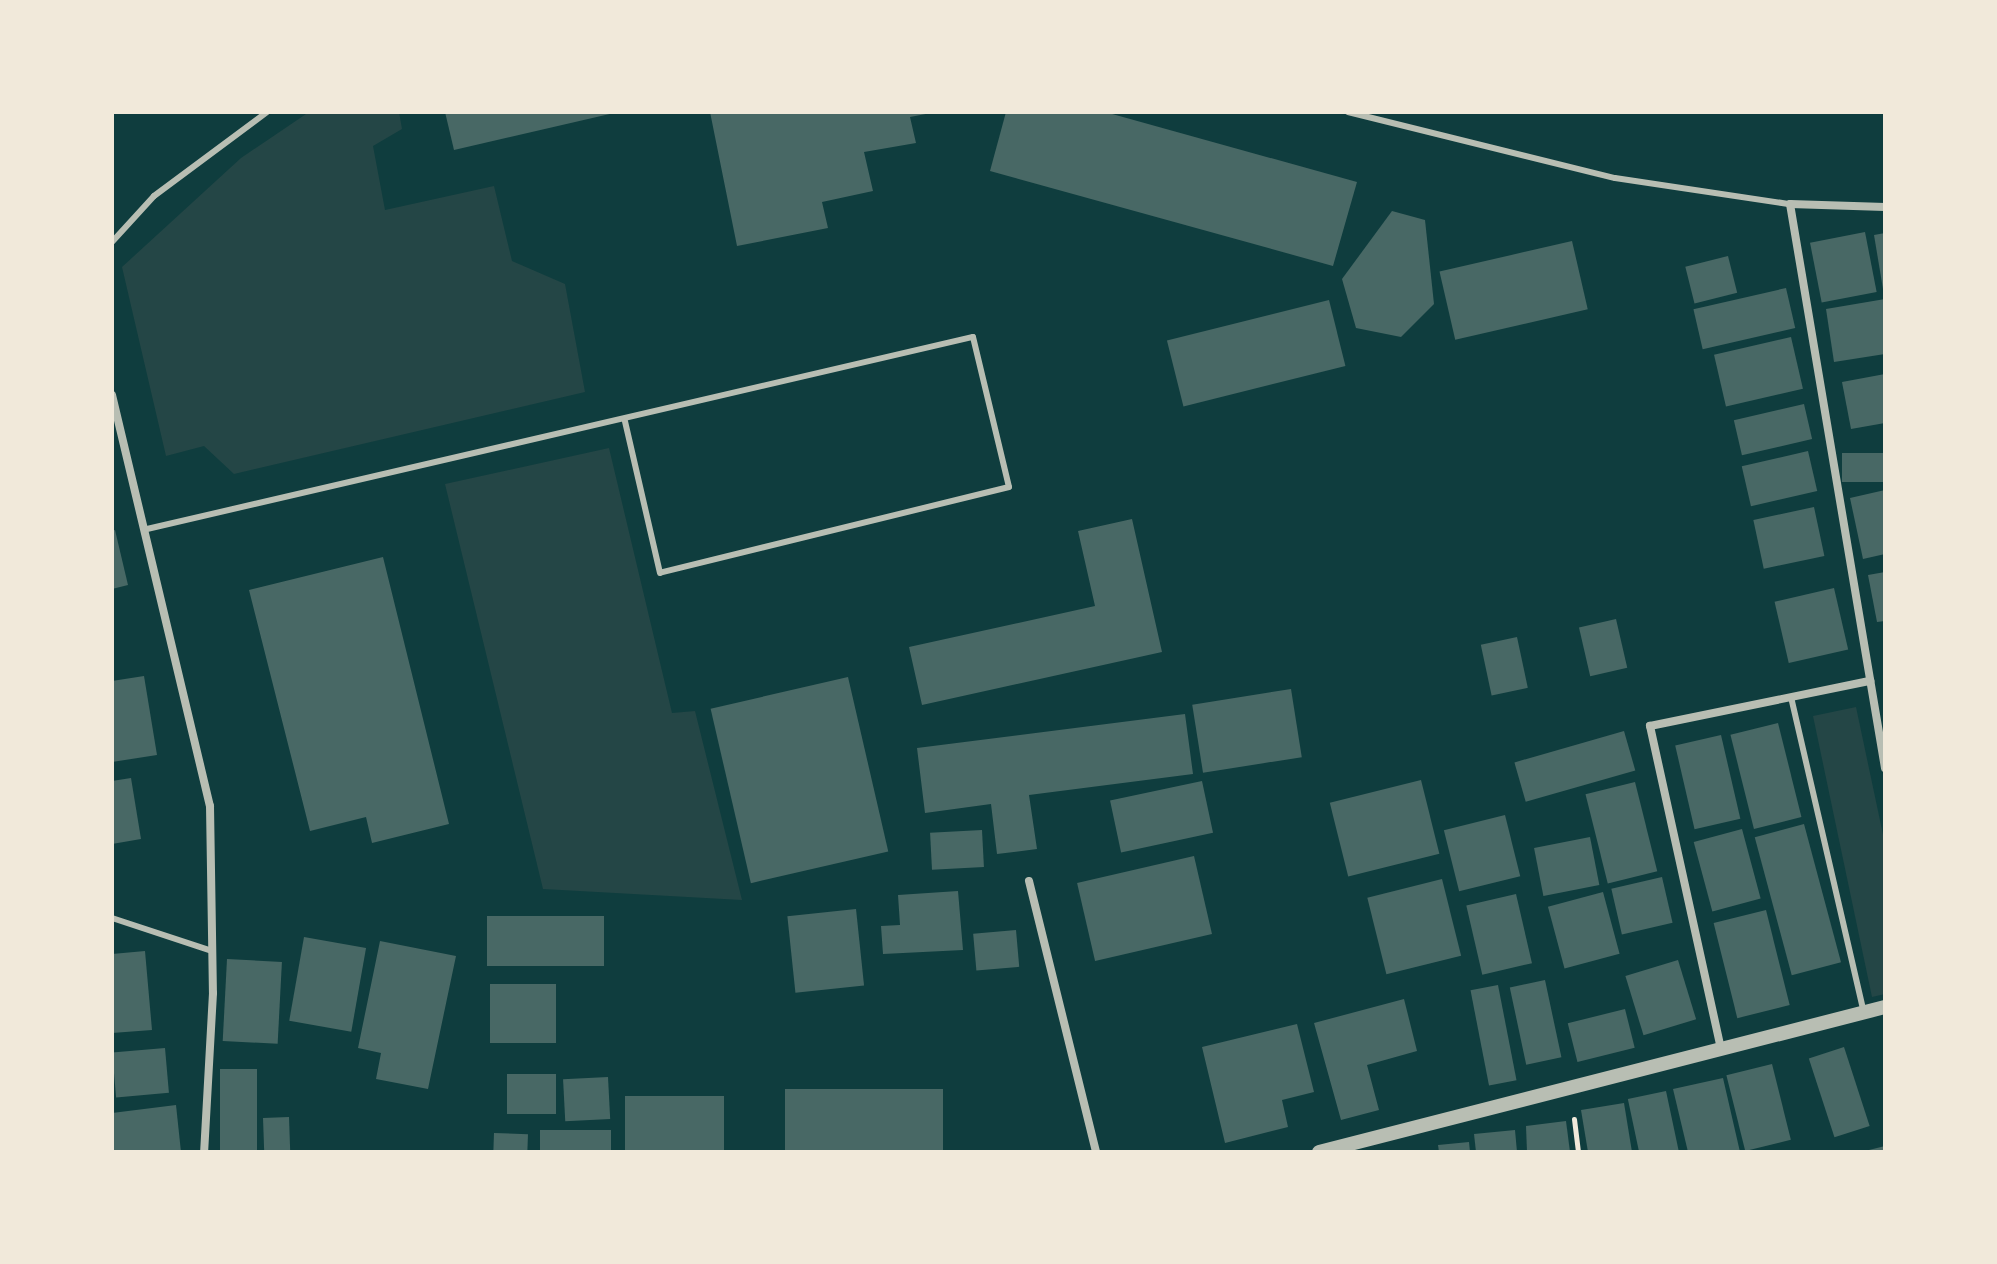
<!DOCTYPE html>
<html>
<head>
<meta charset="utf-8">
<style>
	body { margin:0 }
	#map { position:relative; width:1997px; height:1264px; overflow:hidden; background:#0f3d3e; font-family:"Noto Serif",serif }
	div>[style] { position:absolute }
	.green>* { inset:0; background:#244646 }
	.building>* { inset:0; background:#486865; transform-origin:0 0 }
	.path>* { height:5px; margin:-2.5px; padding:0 2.5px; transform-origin:2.5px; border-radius:2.5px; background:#f1e9da }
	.service>* { height:6px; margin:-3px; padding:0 3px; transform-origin:3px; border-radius:3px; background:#b8beb3 }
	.minor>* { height:8px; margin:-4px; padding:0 4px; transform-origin:4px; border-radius:4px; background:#b8beb3 }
	.tertiary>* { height:14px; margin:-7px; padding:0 7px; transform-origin:7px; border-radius:7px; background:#b8beb3 }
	span { translate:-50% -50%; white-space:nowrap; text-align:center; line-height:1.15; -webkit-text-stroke:8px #f1e9da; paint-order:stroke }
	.frame { position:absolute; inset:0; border:114px solid #f1e9da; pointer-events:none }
</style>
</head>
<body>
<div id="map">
	<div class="green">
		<i style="clip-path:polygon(309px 112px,399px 112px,402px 129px,373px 146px,385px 210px,494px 186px,512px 261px,565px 284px,585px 392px,234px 474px,204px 446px,166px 456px,122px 267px,241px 158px)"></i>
		<i style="clip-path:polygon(609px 448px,672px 713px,695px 711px,742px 900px,543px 889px,445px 484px)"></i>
		<i style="clip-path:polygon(1856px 707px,1885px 844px,1885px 994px,1872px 997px,1813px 716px)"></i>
	</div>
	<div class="building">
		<i style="clip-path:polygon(445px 112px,614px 112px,614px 113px,454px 150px)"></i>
		<i style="clip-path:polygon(710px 112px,930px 112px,931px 113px,910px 117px,916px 143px,864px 152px,873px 191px,822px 202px,828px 228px,737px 246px)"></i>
		<i style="clip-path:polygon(1006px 112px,1105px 112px,1357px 182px,1333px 266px,990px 171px)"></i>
		<i style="clip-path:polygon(1392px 211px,1425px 220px,1434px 304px,1401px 337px,1356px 328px,1342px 279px)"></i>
		<i style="left:1865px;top:232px;width:61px;height:56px;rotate:79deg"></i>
		<i style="clip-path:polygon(1885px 233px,1885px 289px,1883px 289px,1874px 235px)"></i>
		<i style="left:1572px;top:241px;width:70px;height:136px;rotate:77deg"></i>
		<i style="left:1728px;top:256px;width:38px;height:44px;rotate:76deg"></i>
		<i style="left:1786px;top:288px;width:41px;height:95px;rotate:77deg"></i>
		<i style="clip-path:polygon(1885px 299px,1885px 354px,1834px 362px,1826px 309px)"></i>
		<i style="left:1329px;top:300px;width:68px;height:167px;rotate:76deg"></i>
		<i style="left:1791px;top:337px;width:53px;height:79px;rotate:77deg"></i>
		<i style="clip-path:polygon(1885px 374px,1885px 423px,1851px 429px,1842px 382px)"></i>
		<i style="left:1804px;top:404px;width:36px;height:72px;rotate:77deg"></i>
		<i style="left:1808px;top:451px;width:41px;height:68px;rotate:77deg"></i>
		<i style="left:1885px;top:453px;width:29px;height:43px;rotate:90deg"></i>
		<i style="clip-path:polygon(1885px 490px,1885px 554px,1863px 559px,1850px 498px)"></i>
		<i style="left:1814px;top:507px;width:50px;height:62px;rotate:78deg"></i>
		<i style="clip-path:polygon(1132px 519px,1162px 652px,922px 705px,909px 647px,1095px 606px,1078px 531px)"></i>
		<i style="clip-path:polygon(115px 530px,128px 585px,112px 589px,112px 531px)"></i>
		<i style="clip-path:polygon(383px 557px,449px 824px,372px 843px,366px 817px,310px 831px,249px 590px)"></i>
		<i style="clip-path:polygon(1885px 572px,1885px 621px,1877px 622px,1868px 575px)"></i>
		<i style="left:1834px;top:588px;width:63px;height:61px;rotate:77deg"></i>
		<i style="left:1616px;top:619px;width:50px;height:38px;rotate:77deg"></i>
		<i style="left:1517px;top:637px;width:52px;height:37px;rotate:78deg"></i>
		<i style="clip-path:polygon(144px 676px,157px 755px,112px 762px,112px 681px)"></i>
		<i style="left:848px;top:677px;width:179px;height:141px;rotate:77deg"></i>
		<i style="left:1291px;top:689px;width:69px;height:100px;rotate:81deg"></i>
		<i style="clip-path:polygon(1185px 714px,1193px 774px,1029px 795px,1037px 849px,997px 854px,991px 804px,925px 813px,917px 748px)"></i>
		<i style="left:1778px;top:723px;width:97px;height:49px;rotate:76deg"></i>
		<i style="left:1624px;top:731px;width:41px;height:114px;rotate:74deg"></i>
		<i style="left:1721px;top:735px;width:86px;height:47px;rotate:77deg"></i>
		<i style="clip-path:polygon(131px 778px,141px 839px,112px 844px,112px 781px)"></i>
		<i style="left:1421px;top:780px;width:76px;height:94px;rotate:76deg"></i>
		<i style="left:1202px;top:781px;width:53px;height:94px;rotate:78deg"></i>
		<i style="left:1635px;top:782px;width:92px;height:51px;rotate:76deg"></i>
		<i style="left:1505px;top:815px;width:63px;height:63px;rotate:76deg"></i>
		<i style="left:1804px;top:824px;width:143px;height:51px;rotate:75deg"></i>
		<i style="left:1742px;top:829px;width:72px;height:50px;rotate:75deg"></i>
		<i style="left:982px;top:830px;width:37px;height:52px;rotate:87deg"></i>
		<i style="left:1590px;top:837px;width:49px;height:57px;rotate:79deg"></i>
		<i style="left:1194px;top:856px;width:80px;height:120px;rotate:77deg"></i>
		<i style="left:1662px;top:877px;width:47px;height:52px;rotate:77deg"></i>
		<i style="left:1442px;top:879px;width:79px;height:77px;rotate:76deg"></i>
		<i style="clip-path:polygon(958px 891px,963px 950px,883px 954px,881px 926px,900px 925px,898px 895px)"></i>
		<i style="left:1603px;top:892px;width:64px;height:57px;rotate:75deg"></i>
		<i style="left:1516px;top:894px;width:71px;height:51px;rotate:77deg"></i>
		<i style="left:856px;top:909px;width:77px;height:69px;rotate:84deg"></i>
		<i style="left:1766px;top:910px;width:98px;height:54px;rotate:76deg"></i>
		<i style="left:487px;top:916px;width:117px;height:50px"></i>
		<i style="left:1016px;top:930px;width:37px;height:43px;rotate:85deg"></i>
		<i style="left:304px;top:937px;width:63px;height:85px;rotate:10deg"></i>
		<i style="clip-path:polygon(380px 941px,456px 956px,428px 1089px,376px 1079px,381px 1053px,358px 1048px)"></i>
		<i style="clip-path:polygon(145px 951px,152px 1030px,112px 1033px,112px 954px)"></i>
		<i style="left:227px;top:959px;width:55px;height:82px;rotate:3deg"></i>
		<i style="left:1678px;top:960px;width:62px;height:55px;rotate:73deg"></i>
		<i style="left:1545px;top:980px;width:79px;height:36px;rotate:78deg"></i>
		<i style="left:490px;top:984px;width:66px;height:59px"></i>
		<i style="left:1498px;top:985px;width:97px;height:28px;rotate:79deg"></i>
		<i style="clip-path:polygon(1404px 999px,1417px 1051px,1367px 1065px,1379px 1110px,1341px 1120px,1314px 1023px)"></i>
		<i style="left:1625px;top:1009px;width:40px;height:59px;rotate:76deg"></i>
		<i style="clip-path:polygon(1297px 1024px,1314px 1092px,1282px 1100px,1288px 1127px,1225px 1143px,1202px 1047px)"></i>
		<i style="left:1844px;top:1047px;width:83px;height:37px;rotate:72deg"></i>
		<i style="left:165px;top:1048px;width:45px;height:53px;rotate:85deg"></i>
		<i style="left:1772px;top:1064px;width:78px;height:47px;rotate:76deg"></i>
		<i style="left:220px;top:1069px;width:37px;height:83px"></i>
		<i style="left:507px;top:1074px;width:49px;height:40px"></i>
		<i style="left:608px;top:1077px;width:42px;height:45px;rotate:87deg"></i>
		<i style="clip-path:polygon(1723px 1078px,1740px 1152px,1688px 1152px,1673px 1089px)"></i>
		<i style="left:785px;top:1089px;width:158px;height:63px"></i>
		<i style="left:1666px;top:1091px;width:62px;height:39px;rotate:78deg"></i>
		<i style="left:625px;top:1096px;width:99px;height:56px"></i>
		<i style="clip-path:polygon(1624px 1103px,1632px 1152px,1588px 1152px,1581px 1110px)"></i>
		<i style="clip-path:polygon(176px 1105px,181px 1152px,112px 1152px,112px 1113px)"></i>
		<i style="left:289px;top:1117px;width:35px;height:26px;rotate:88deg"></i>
		<i style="clip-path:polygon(1566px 1121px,1570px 1152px,1527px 1152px,1526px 1126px)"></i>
		<i style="left:540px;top:1130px;width:71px;height:22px"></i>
		<i style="clip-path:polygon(1515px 1130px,1517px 1152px,1476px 1152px,1474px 1134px)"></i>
		<i style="left:494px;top:1133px;width:34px;height:19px;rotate:2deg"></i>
		<i style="clip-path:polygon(1469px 1142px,1470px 1152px,1439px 1152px,1438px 1145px)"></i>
		<i style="clip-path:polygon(1885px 1146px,1885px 1152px,1865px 1152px,1865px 1151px)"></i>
	</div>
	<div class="path">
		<i style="left:1574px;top:1119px;width:33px;rotate:83deg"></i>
	</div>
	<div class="service">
		<i style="left:1348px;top:112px;width:275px;rotate:13.9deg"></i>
		<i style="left:1615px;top:178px;width:177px;rotate:8.5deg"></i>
		<i style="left:112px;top:242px;width:62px;rotate:-47.6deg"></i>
		<i style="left:154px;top:196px;width:141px;rotate:-36.6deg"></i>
		<i style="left:147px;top:529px;width:848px;rotate:-13.09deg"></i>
		<i style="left:973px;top:337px;width:154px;rotate:76.5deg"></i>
		<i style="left:1009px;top:487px;width:359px;rotate:166.2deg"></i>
		<i style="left:660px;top:573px;width:156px;rotate:-103deg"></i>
		<i style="left:1791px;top:697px;width:323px;rotate:77deg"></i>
		<i style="left:112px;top:918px;width:105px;rotate:18.3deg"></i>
	</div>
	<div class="minor">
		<i style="left:1885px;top:207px;width:95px;rotate:-178.2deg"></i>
		<i style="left:1790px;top:204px;width:572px;rotate:80.44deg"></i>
		<i style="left:112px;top:395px;width:423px;rotate:76.6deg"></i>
		<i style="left:210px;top:806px;width:187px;rotate:89.1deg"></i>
		<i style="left:213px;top:993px;width:159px;rotate:93.2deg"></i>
		<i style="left:1029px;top:881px;width:279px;rotate:76.1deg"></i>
		<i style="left:1721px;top:1049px;width:331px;rotate:-102.4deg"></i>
		<i style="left:1650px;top:726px;width:225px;rotate:-11.6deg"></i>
	</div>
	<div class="tertiary">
		<i style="left:1319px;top:1152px;width:584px;rotate:-14.37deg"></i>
	</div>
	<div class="frame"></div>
</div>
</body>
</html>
